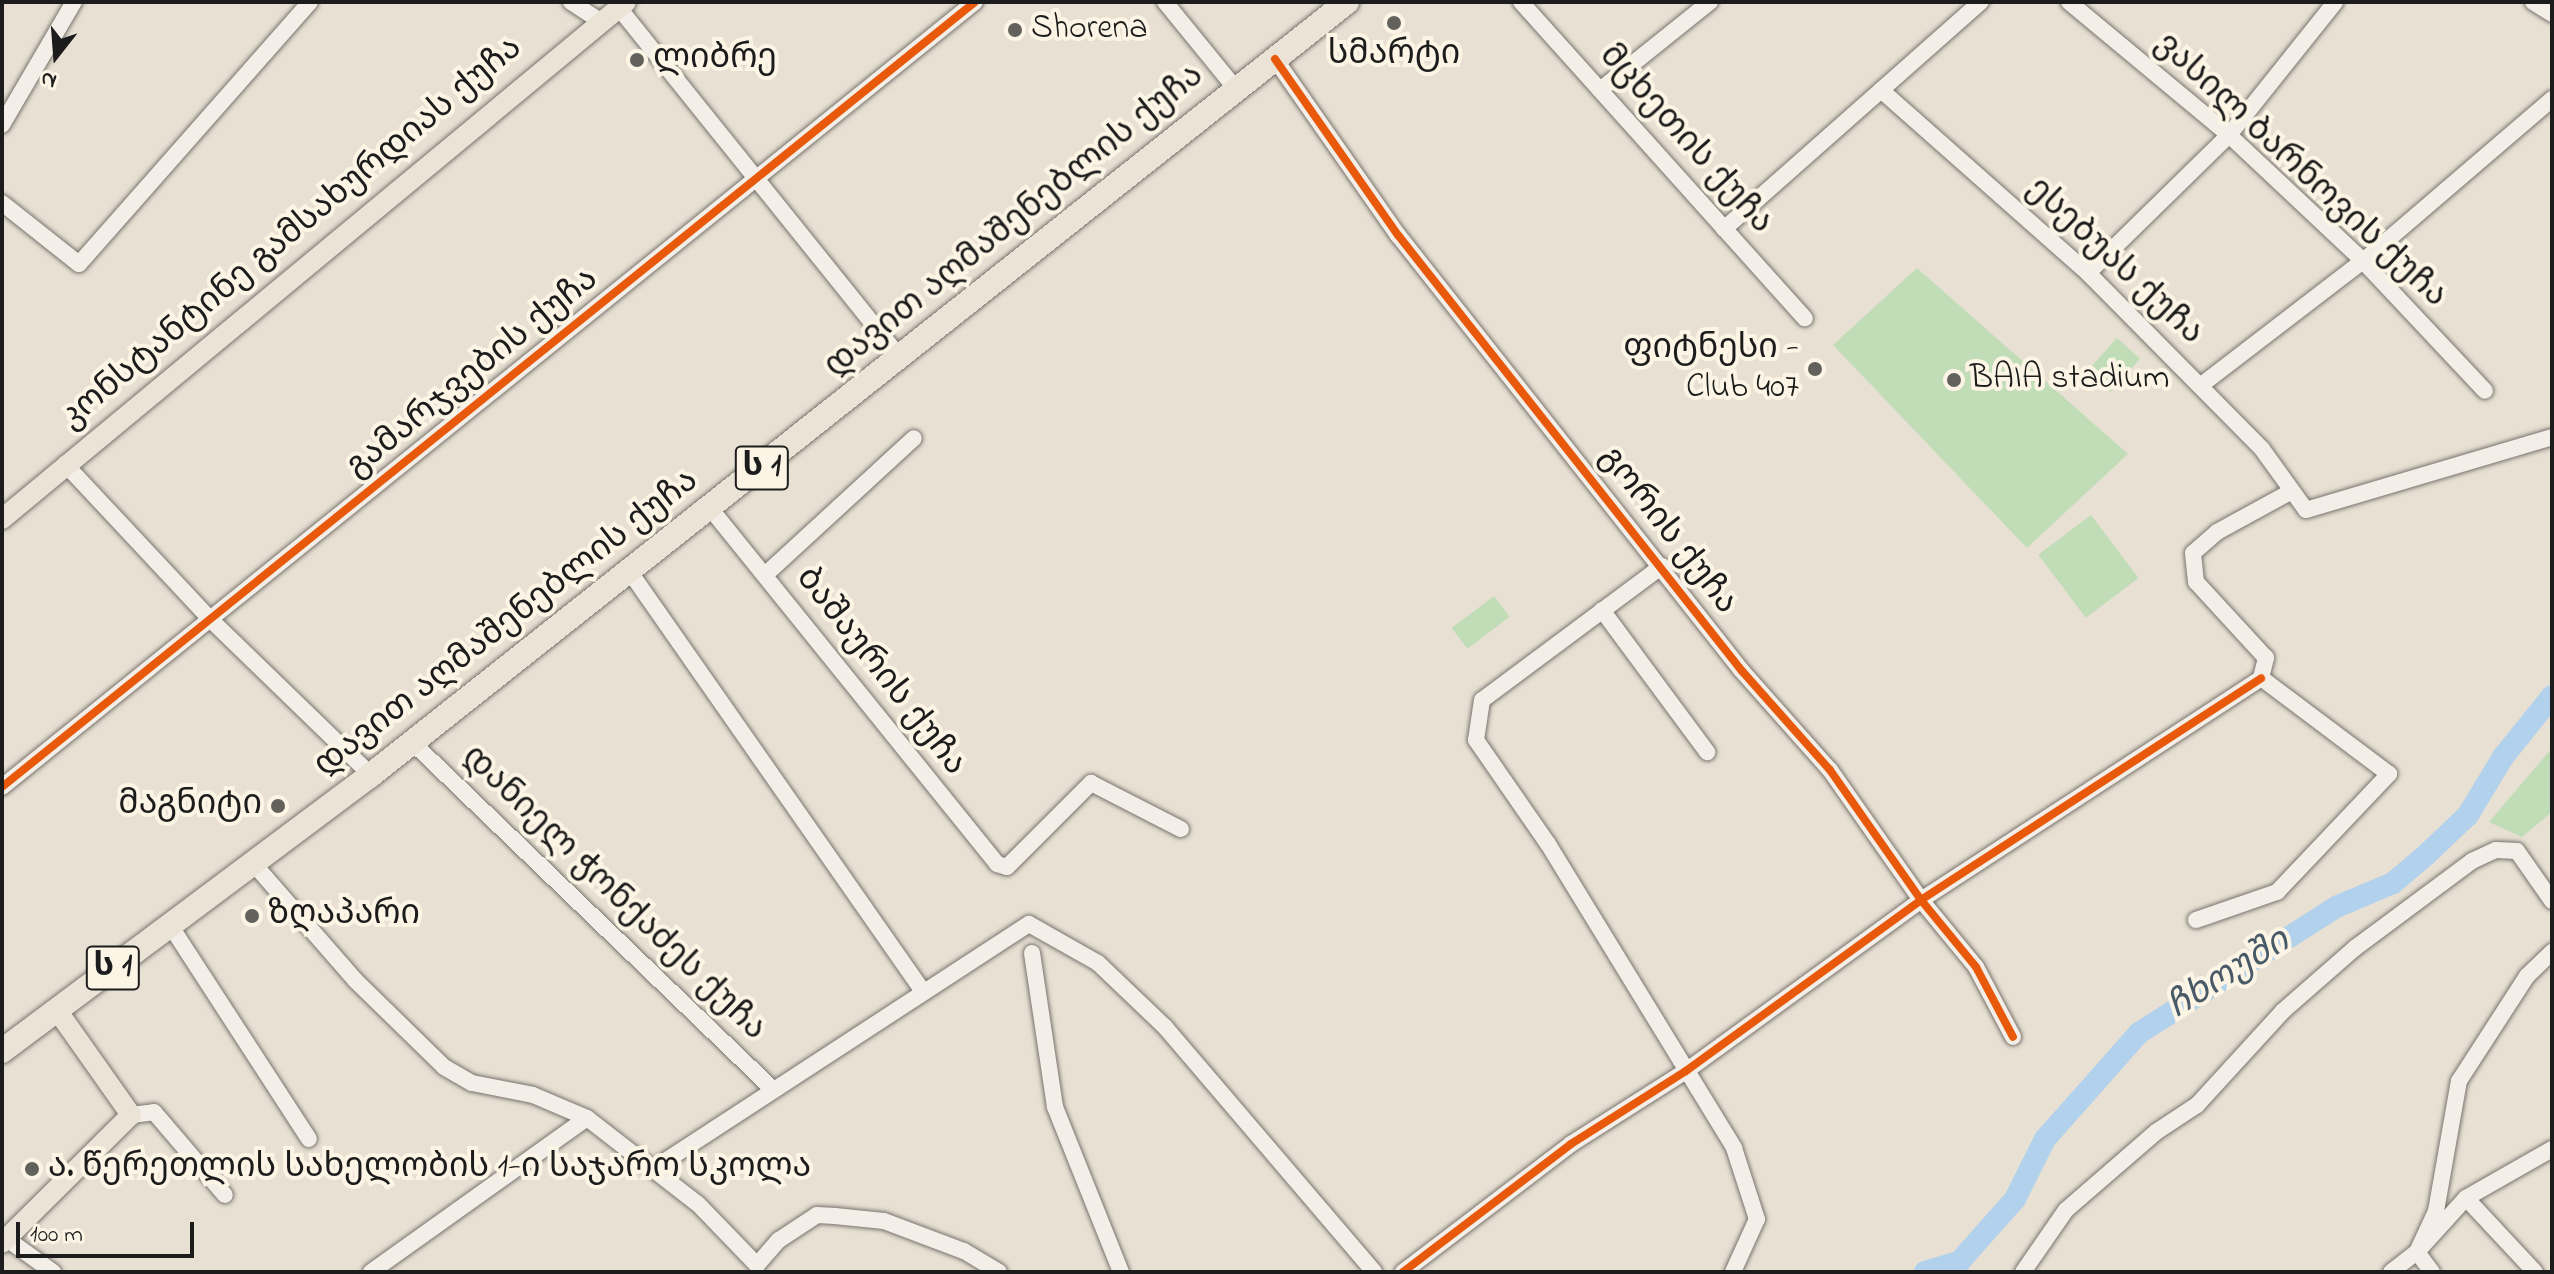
<!DOCTYPE html>
<html>
<head>
<meta charset="utf-8">
<style>
	body { margin:0 }
	#map { position:relative; width:2554px; height:1274px; overflow:hidden; background:#e8e0d3; font-family:"Indie Flower","Noto Sans Georgian",sans-serif }
	div>[style] { position:absolute }
	.green>* { inset:0; background:#c0ddb8; transform-origin:0 0 }
	.river>* { height:22px; margin:-11px; padding:0 11px; transform-origin:11px; border-radius:11px; background:#b2d1ec }
	.roads { filter:drop-shadow(0 0 2px #78746e) drop-shadow(0 0 2px #78746e) }
	.minor>* { height:16px; margin:-8px; padding:0 8px; transform-origin:8px; border-radius:8px; background:#f3efe8 }
	.major>* { height:20px; margin:-10px; padding:0 10px; transform-origin:10px; border-radius:10px; background:#ebe3d6 }
	.highway>* { height:24px; margin:-12px; padding:0 12px; transform-origin:12px; border-radius:12px; background:#ebe3d6 }
	.cycleway>* { height:8px; margin:-4px; padding:0 4px; transform-origin:4px; border-radius:4px; background:#e8590c }
	.dots>* { width:22px; height:22px; translate:-50% -50%; box-sizing:border-box; border:4px solid #fcf5e5; border-radius:50% }
	span { translate:-50% -50%; white-space:nowrap; text-align:center; line-height:1.15; -webkit-text-stroke:8px #fcf5e5; paint-order:stroke }
	.shield-label span { padding:2px 6px; background:#fcf5e5; border:2px solid; border-radius:6px; -webkit-text-stroke-width:0 }
	.shield-label { font-size:32px; color:#1c1c1c; font-weight:700 }
	.poi-label { font-size:34px; color:#1c1c1c }
	.left { translate:0 -50%; text-align:left }
	.right { translate:-100% -50%; text-align:right }
	.street-label { font-size:34px; color:#1c1c1c }
	.water-label { font-size:36px; color:#485968; font-style:italic }
	.frame { position:absolute; inset:0; border:4px solid #1c1c1c; pointer-events:none }
	.north { position:absolute; left:16px; top:16px; width:80px; height:80px; -webkit-text-stroke:6px #fcf5e5; paint-order:stroke; rotate:197deg; font-size:22px; font-weight:700; line-height:32px; text-align:center; color:#1c1c1c }
	.north::after { content:''; display:block; margin:auto; width:28px; height:36px; background:#1c1c1c; clip-path:polygon(50% 0,100% 100%,50% 72%,0 100%) }
	.scale { position:absolute; left:16px; top:1222px; width:178px; height:36px; box-sizing:border-box; border:4px solid #1c1c1c; border-top:0; padding-left:10px; font-size:24px; line-height:28px; white-space:nowrap; color:#1c1c1c; -webkit-text-stroke:6px #fcf5e5; paint-order:stroke }
</style>
</head>
<body>
<div id="map">
	<div class="green">
		<i style="clip-path:polygon(1917px 268px,2128px 454px,2027px 548px,1833px 345px)"></i>
		<i style="left:2117px;top:338px;width:31px;height:45px;rotate:42deg"></i>
		<i style="left:2091px;top:515px;width:79px;height:66px;rotate:53deg"></i>
		<i style="left:1494px;top:596px;width:26px;height:53px;rotate:53deg"></i>
		<i style="clip-path:polygon(2552px 748px,2552px 812px,2522px 837px,2489px 822px)"></i>
	</div>
	<div class="river">
		<i style="left:1925px;top:1272px;width:37px;rotate:-17deg"></i>
		<i style="left:1960px;top:1261px;width:83px;rotate:-48.4deg"></i>
		<i style="left:2015px;top:1199px;width:67px;rotate:-63.4deg"></i>
		<i style="left:2045px;top:1139px;width:142px;rotate:-48.4deg"></i>
		<i style="left:2139px;top:1033px;width:234px;rotate:-32.6deg"></i>
		<i style="left:2336px;top:907px;width:62px;rotate:-22.8deg"></i>
		<i style="left:2393px;top:883px;width:43px;rotate:-40.3deg"></i>
		<i style="left:2426px;top:855px;width:58px;rotate:-43.6deg"></i>
		<i style="left:2468px;top:815px;width:68px;rotate:-58.9deg"></i>
		<i style="left:2503px;top:757px;width:78px;rotate:-51.2deg"></i>
	</div>
	<div class="roads">
		<div class="minor">
			<i style="left:571px;top:2px;width:35px;rotate:33deg"></i>
			<i style="left:1165px;top:2px;width:112px;rotate:50.8deg"></i>
			<i style="left:1521px;top:2px;width:425px;rotate:48.1deg"></i>
			<i style="left:2069px;top:2px;width:208px;rotate:39.7deg"></i>
			<i style="left:2229px;top:135px;width:184px;rotate:43.2deg"></i>
			<i style="left:2363px;top:261px;width:178px;rotate:46.8deg"></i>
			<i style="left:2533px;top:2px;width:22px;rotate:32deg"></i>
			<i style="left:619px;top:8px;width:449px;rotate:51.2deg"></i>
			<i style="left:1275px;top:59px;width:215px;rotate:55.1deg"></i>
			<i style="left:1398px;top:235px;width:555px;rotate:51.73deg"></i>
			<i style="left:1742px;top:671px;width:132px;rotate:48.4deg"></i>
			<i style="left:1830px;top:770px;width:159px;rotate:55deg"></i>
			<i style="left:1921px;top:900px;width:87px;rotate:50.6deg"></i>
			<i style="left:1976px;top:967px;width:79px;rotate:62.1deg"></i>
			<i style="left:1600px;top:90px;width:141px;rotate:-38.7deg"></i>
			<i style="left:1881px;top:90px;width:276px;rotate:41.5deg"></i>
			<i style="left:2088px;top:273px;width:247px;rotate:45.3deg"></i>
			<i style="left:2262px;top:449px;width:75px;rotate:54.2deg"></i>
			<i style="left:2306px;top:510px;width:257px;rotate:-16.5deg"></i>
			<i style="left:2px;top:125px;width:143px;rotate:-59.7deg"></i>
			<i style="left:2px;top:203px;width:98px;rotate:38.4deg"></i>
			<i style="left:79px;top:264px;width:349px;rotate:-48.6deg"></i>
			<i style="left:1724px;top:229px;width:343px;rotate:-41.5deg"></i>
			<i style="left:2088px;top:273px;width:197px;rotate:-44.4deg"></i>
			<i style="left:2229px;top:135px;width:170px;rotate:-51.4deg"></i>
			<i style="left:2200px;top:386px;width:205px;rotate:-37.5deg"></i>
			<i style="left:2363px;top:261px;width:249px;rotate:-40.6deg"></i>
			<i style="left:65px;top:464px;width:212px;rotate:46.9deg"></i>
			<i style="left:210px;top:619px;width:224px;rotate:44.1deg"></i>
			<i style="left:710px;top:508px;width:457px;rotate:51.1deg"></i>
			<i style="left:997px;top:864px;width:10px;rotate:17deg"></i>
			<i style="left:1007px;top:867px;width:119px;rotate:-45deg"></i>
			<i style="left:1091px;top:783px;width:101px;rotate:27.1deg"></i>
			<i style="left:1662px;top:566px;width:224px;rotate:143.3deg"></i>
			<i style="left:1482px;top:700px;width:40px;rotate:98.5deg"></i>
			<i style="left:1476px;top:740px;width:126px;rotate:55.3deg"></i>
			<i style="left:1548px;top:844px;width:356px;rotate:58.5deg"></i>
			<i style="left:1734px;top:1148px;width:75px;rotate:72.1deg"></i>
			<i style="left:1757px;top:1219px;width:58px;rotate:114.4deg"></i>
			<i style="left:630px;top:572px;width:510px;rotate:55.06deg"></i>
			<i style="left:765px;top:575px;width:202px;rotate:-42.6deg"></i>
			<i style="left:1602px;top:610px;width:177px;rotate:53.5deg"></i>
			<i style="left:2261px;top:678px;width:21px;rotate:-76deg"></i>
			<i style="left:2266px;top:658px;width:103px;rotate:-132.6deg"></i>
			<i style="left:2196px;top:582px;width:29px;rotate:-96deg"></i>
			<i style="left:2193px;top:553px;width:32px;rotate:-41deg"></i>
			<i style="left:2217px;top:532px;width:85px;rotate:-28.7deg"></i>
			<i style="left:413px;top:743px;width:497px;rotate:43.9deg"></i>
			<i style="left:2px;top:787px;width:1250px;rotate:-38.9deg"></i>
			<i style="left:253px;top:863px;width:155px;rotate:48.9deg"></i>
			<i style="left:355px;top:980px;width:124px;rotate:44.3deg"></i>
			<i style="left:444px;top:1067px;width:32px;rotate:30deg"></i>
			<i style="left:472px;top:1083px;width:62px;rotate:11.1deg"></i>
			<i style="left:533px;top:1095px;width:59px;rotate:23.1deg"></i>
			<i style="left:587px;top:1118px;width:140px;rotate:37.8deg"></i>
			<i style="left:698px;top:1204px;width:85px;rotate:46deg"></i>
			<i style="left:757px;top:1265px;width:33px;rotate:-49deg"></i>
			<i style="left:779px;top:1240px;width:45px;rotate:-33.3deg"></i>
			<i style="left:817px;top:1215px;width:18px;rotate:3deg"></i>
			<i style="left:835px;top:1216px;width:49px;rotate:5.8deg"></i>
			<i style="left:884px;top:1221px;width:85px;rotate:20.6deg"></i>
			<i style="left:964px;top:1251px;width:41px;rotate:31deg"></i>
			<i style="left:2196px;top:920px;width:86px;rotate:-19.1deg"></i>
			<i style="left:2277px;top:892px;width:163px;rotate:-46.5deg"></i>
			<i style="left:2389px;top:774px;width:160px;rotate:-143.1deg"></i>
			<i style="left:170px;top:925px;width:255px;rotate:57deg"></i>
			<i style="left:1032px;top:953px;width:156px;rotate:81.5deg"></i>
			<i style="left:1055px;top:1107px;width:178px;rotate:68.2deg"></i>
			<i style="left:131px;top:1115px;width:23px;rotate:-7deg"></i>
			<i style="left:154px;top:1112px;width:109px;rotate:49.5deg"></i>
			<i style="left:653px;top:1169px;width:449px;rotate:-33.1deg"></i>
			<i style="left:1029px;top:924px;width:79px;rotate:29.5deg"></i>
			<i style="left:1098px;top:963px;width:93px;rotate:43.7deg"></i>
			<i style="left:1165px;top:1027px;width:322px;rotate:49.5deg"></i>
			<i style="left:2466px;top:1198px;width:101px;rotate:47deg"></i>
			<i style="left:7px;top:1239px;width:57px;rotate:35.7deg"></i>
			<i style="left:371px;top:1272px;width:265px;rotate:-35.5deg"></i>
			<i style="left:1403px;top:1272px;width:211px;rotate:-37.3deg"></i>
			<i style="left:1571px;top:1144px;width:136px;rotate:-32.4deg"></i>
			<i style="left:1686px;top:1071px;width:291px;rotate:-36deg"></i>
			<i style="left:1921px;top:900px;width:406px;rotate:-33.1deg"></i>
			<i style="left:2023px;top:1272px;width:75px;rotate:-55.3deg"></i>
			<i style="left:2066px;top:1210px;width:119px;rotate:-40.9deg"></i>
			<i style="left:2156px;top:1132px;width:49px;rotate:-33.4deg"></i>
			<i style="left:2197px;top:1105px;width:127px;rotate:-47.5deg"></i>
			<i style="left:2283px;top:1011px;width:96px;rotate:-41.2deg"></i>
			<i style="left:2355px;top:948px;width:146px;rotate:-36.6deg"></i>
			<i style="left:2472px;top:861px;width:26px;rotate:-25deg"></i>
			<i style="left:2496px;top:850px;width:21px;rotate:3deg"></i>
			<i style="left:2517px;top:851px;width:61px;rotate:55deg"></i>
			<i style="left:2391px;top:1272px;width:33px;rotate:-38deg"></i>
			<i style="left:2417px;top:1252px;width:45px;rotate:-65.1deg"></i>
			<i style="left:2436px;top:1211px;width:132px;rotate:-80deg"></i>
			<i style="left:2459px;top:1081px;width:125px;rotate:-57.1deg"></i>
			<i style="left:2527px;top:976px;width:35px;rotate:-44deg"></i>
			<i style="left:2432px;top:1272px;width:25px;rotate:-127deg"></i>
			<i style="left:2417px;top:1252px;width:73px;rotate:-47.8deg"></i>
			<i style="left:2466px;top:1198px;width:99px;rotate:-29.7deg"></i>
		</div>
		<div class="major">
			<i style="left:2px;top:519px;width:810px;rotate:-39.64deg"></i>
			<i style="left:2px;top:1243px;width:182px;rotate:-44.8deg"></i>
			<i style="left:131px;top:1115px;width:128px;rotate:-125.2deg"></i>
		</div>
		<div class="highway">
			<i style="left:2px;top:1051px;width:461px;rotate:-36.8deg"></i>
			<i style="left:371px;top:775px;width:1245px;rotate:-38.38deg"></i>
		</div>
	</div>
	<div class="cycleway">
		<i style="left:1275px;top:59px;width:215px;rotate:55.1deg"></i>
		<i style="left:1398px;top:235px;width:555px;rotate:51.73deg"></i>
		<i style="left:1742px;top:671px;width:132px;rotate:48.4deg"></i>
		<i style="left:1830px;top:770px;width:159px;rotate:55deg"></i>
		<i style="left:1921px;top:900px;width:87px;rotate:50.6deg"></i>
		<i style="left:1976px;top:967px;width:79px;rotate:62.1deg"></i>
		<i style="left:2px;top:787px;width:1250px;rotate:-38.9deg"></i>
		<i style="left:1403px;top:1272px;width:211px;rotate:-37.3deg"></i>
		<i style="left:1571px;top:1144px;width:136px;rotate:-32.4deg"></i>
		<i style="left:1686px;top:1071px;width:291px;rotate:-36deg"></i>
		<i style="left:1921px;top:900px;width:406px;rotate:-33.1deg"></i>
	</div>
	<div class="dots">
		<i style="left:1394px;top:23px;background:#63615c"></i>
		<i style="left:1015px;top:30px;background:#63615c"></i>
		<i style="left:637px;top:60px;background:#63615c"></i>
		<i style="left:1815px;top:369px;background:#63615c"></i>
		<i style="left:1954px;top:380px;background:#63615c"></i>
		<i style="left:278px;top:806px;background:#63615c"></i>
		<i style="left:252px;top:916px;background:#63615c"></i>
		<i style="left:32px;top:1169px;background:#63615c"></i>
	</div>
	<div class="shield-label">
		<span style="left:762px;top:468px">ს 1</span>
		<span style="left:113px;top:968px">ს 1</span>
	</div>
	<div class="poi-label">
		<span class="left" style="left:1031px;top:30px">Shorena</span>
		<span style="left:1394px;top:56px">სმარტი</span>
		<span class="left" style="left:653px;top:60px">ლიბრე</span>
		<span class="right" style="left:1799px;top:369px">ფიტნესი -<br>Club 407</span>
		<span class="left" style="left:1970px;top:380px">BAIA stadium</span>
		<span class="right" style="left:262px;top:806px">მაგნიტი</span>
		<span class="left" style="left:268px;top:916px">ზღაპარი</span>
		<span class="left" style="left:48px;top:1169px">ა. წერეთლის სახელობის 1-ი საჯარო სკოლა</span>
	</div>
	<div class="street-label">
		<span style="left:1685px;top:140px;rotate:48deg">მცხეთის ქუჩა</span>
		<span style="left:2300px;top:171px;rotate:43deg">ვასილ ბარნოვის ქუჩა</span>
		<span style="left:1015px;top:222px;rotate:-39deg">დავით აღმაშენებლის ქუჩა</span>
		<span style="left:292px;top:234px;rotate:-40deg">კონსტანტინე გამსახურდიას ქუჩა</span>
		<span style="left:2114px;top:262px;rotate:43deg">ესებუას ქუჩა</span>
		<span style="left:473px;top:374px;rotate:-39deg">გამარჯვების ქუჩა</span>
		<span style="left:1667px;top:531px;rotate:52deg">გორის ქუჩა</span>
		<span style="left:507px;top:624px;rotate:-38deg">დავით აღმაშენებლის ქუჩა</span>
		<span style="left:880px;top:672px;rotate:52deg">ბაშაურის ქუჩა</span>
		<span style="left:613px;top:894px;rotate:44deg">დანიელ ჭონქაძეს ქუჩა</span>
	</div>
	<div class="water-label">
		<span style="left:2229px;top:975px;rotate:-32deg">ჩხოუში</span>
	</div>
	<div class="frame"></div>
	<div class="north">N</div>
	<div class="scale">100 m</div>
</div>
</body>
</html>
